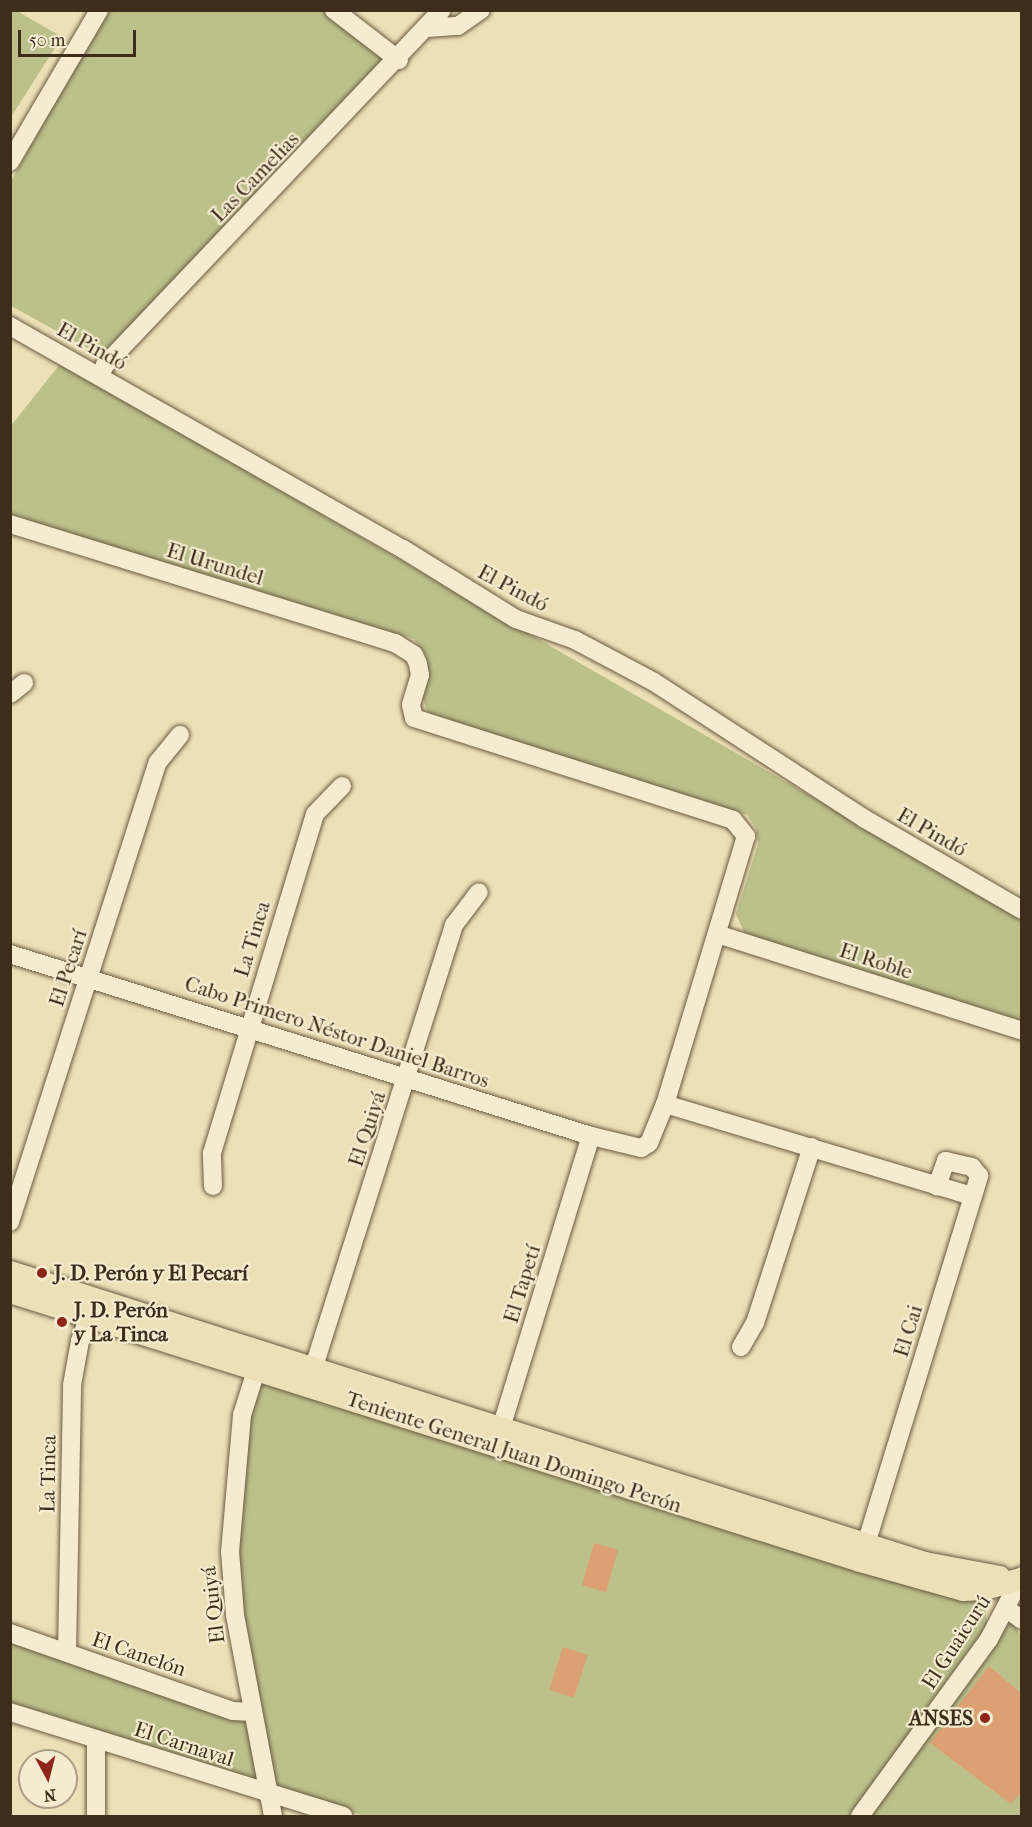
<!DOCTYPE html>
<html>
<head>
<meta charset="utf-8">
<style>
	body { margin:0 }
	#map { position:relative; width:1032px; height:1827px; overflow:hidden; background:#eee0b6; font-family:"IM FELL French Canon",serif }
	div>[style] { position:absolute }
	.green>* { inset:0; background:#bcc18b }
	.building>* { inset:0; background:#dda072; transform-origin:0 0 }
	.roads { filter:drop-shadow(0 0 2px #6a5a42) drop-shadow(0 0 2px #6a5a42) }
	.minor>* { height:18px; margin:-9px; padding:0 9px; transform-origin:9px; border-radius:9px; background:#f4ebd0 }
	.major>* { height:22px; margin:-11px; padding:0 11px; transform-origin:11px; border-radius:11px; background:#eee0b6 }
	.dots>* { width:16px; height:16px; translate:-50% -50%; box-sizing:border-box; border:3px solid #f4ebd0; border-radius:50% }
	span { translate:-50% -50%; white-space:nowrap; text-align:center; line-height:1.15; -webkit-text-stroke:4.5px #f4ebd0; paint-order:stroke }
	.street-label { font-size:21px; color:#3e2d1b }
	.poi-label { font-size:21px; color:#3e2d1b; font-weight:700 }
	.left { translate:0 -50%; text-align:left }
	.right { translate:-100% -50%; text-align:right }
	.frame { position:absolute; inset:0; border:12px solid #3e2d1b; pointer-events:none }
	.north { position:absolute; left:18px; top:1749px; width:60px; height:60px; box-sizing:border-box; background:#f4ebd0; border:2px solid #ab9f88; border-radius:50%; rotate:173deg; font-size:16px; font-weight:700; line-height:24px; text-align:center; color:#3e2d1b }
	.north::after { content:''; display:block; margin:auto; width:21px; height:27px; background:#8f2418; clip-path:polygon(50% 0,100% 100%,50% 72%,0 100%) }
	.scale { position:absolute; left:18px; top:30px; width:118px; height:27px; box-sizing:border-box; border:3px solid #3e2d1b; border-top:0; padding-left:8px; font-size:18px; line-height:21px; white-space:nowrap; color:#3e2d1b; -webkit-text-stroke:4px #f4ebd0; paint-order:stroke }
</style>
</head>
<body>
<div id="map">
	<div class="green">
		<i style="clip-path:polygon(11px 10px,17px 11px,62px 37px,11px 117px)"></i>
		<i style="clip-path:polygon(107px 11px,323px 11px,383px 59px,379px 68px,102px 356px,11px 306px,11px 181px)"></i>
		<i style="clip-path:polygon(60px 364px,1021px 917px,1021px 1020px,746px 936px,736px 914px,758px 844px,756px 828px,747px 815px,428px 714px,423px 699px,429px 674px,426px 655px,414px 639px,11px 515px,10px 427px)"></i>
		<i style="clip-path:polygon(263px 1384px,978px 1597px,985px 1605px,987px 1626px,849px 1816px,363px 1816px,289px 1793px,278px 1787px,271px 1775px,239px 1608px,238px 1511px,246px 1437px,256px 1390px)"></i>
		<i style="clip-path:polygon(1012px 1620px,1022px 1638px,1021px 1816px,869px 1816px)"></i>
		<i style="clip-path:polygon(11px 1633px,252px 1712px,272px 1795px,11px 1712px)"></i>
	</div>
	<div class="building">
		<i style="left:594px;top:1543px;width:25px;height:44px;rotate:16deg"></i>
		<i style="left:563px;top:1647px;width:26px;height:45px;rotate:18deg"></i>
		<i style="clip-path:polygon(989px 1666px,1022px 1694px,1022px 1791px,1011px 1804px,930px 1743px)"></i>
	</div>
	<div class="roads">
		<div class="minor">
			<i style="left:334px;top:10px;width:82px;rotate:37.6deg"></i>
			<i style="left:427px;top:28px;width:31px;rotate:-4deg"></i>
			<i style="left:458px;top:26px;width:28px;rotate:-35deg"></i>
			<i style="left:10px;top:162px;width:176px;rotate:-59.6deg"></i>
			<i style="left:10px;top:326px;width:452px;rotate:29.6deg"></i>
			<i style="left:403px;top:549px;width:133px;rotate:31.8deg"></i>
			<i style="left:516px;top:619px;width:63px;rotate:19.6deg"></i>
			<i style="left:575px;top:640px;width:89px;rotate:28deg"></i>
			<i style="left:654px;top:682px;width:252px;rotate:33deg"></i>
			<i style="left:865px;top:819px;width:181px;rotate:30.1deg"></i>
			<i style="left:100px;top:375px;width:11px;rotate:-63deg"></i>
			<i style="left:105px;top:365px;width:489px;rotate:-46.5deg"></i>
			<i style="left:10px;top:524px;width:403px;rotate:17.2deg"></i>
			<i style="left:395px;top:643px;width:22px;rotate:32deg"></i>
			<i style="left:414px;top:655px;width:10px;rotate:66deg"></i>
			<i style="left:418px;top:664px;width:11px;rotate:80deg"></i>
			<i style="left:420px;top:675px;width:31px;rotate:107deg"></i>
			<i style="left:411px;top:705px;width:13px;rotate:77deg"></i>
			<i style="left:414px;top:718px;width:335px;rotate:17.7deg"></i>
			<i style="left:733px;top:820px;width:21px;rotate:51deg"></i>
			<i style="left:746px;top:836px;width:280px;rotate:106.8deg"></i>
			<i style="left:665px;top:1104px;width:42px;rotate:112.3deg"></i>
			<i style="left:649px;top:1143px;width:9px;rotate:148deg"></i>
			<i style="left:641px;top:1148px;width:51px;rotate:-166.5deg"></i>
			<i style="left:591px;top:1136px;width:609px;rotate:-162.61deg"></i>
			<i style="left:10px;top:694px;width:18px;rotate:-38deg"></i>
			<i style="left:717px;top:934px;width:320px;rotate:17.6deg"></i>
			<i style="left:665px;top:1104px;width:320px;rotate:16.7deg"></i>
			<i style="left:213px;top:1186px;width:33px;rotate:-92deg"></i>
			<i style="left:212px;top:1153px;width:354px;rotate:-73.1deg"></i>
			<i style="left:315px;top:814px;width:39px;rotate:-46deg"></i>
			<i style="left:10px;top:1222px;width:483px;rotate:-72.2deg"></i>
			<i style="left:158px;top:762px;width:35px;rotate:-51deg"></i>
			<i style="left:741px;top:1347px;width:28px;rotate:-60deg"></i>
			<i style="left:755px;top:1323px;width:185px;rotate:-72.1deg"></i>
			<i style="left:260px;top:1358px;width:60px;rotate:107.5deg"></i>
			<i style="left:242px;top:1415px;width:137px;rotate:95deg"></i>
			<i style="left:230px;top:1551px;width:64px;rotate:85.5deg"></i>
			<i style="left:235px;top:1615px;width:205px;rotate:79.3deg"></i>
			<i style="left:310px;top:1379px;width:476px;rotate:-72.4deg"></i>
			<i style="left:454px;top:925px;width:41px;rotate:-52.9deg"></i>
			<i style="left:497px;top:1441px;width:319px;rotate:-72.9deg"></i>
			<i style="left:862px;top:1557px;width:399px;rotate:-72.9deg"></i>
			<i style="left:979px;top:1176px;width:11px;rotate:-128deg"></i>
			<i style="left:972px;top:1167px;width:27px;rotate:-167deg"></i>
			<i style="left:946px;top:1161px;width:27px;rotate:110deg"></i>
			<i style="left:1006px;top:1608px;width:20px;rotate:37deg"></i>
			<i style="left:10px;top:1633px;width:236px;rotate:19.3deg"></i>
			<i style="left:233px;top:1711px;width:19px;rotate:3deg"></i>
			<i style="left:67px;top:1652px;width:267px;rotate:-88.9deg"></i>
			<i style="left:72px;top:1385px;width:45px;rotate:-79.7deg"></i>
			<i style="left:80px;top:1341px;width:37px;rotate:-70deg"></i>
			<i style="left:10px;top:1712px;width:349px;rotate:17.3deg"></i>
			<i style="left:96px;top:1739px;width:77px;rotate:90deg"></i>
			<i style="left:860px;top:1816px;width:219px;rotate:-53.9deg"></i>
			<i style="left:989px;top:1639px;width:71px;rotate:-62.4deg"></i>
		</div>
		<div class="major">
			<i style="left:10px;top:1272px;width:960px;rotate:17.64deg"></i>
			<i style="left:925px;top:1563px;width:76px;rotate:10.6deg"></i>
			<i style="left:10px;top:1292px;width:892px;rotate:17.56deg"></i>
			<i style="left:860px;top:1561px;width:107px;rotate:15.7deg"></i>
			<i style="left:963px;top:1590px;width:21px;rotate:-3deg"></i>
			<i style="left:984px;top:1589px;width:39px;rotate:-15deg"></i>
		</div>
	</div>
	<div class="dots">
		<i style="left:42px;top:1273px;background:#8f2418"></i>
		<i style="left:62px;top:1322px;background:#8f2418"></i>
		<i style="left:985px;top:1718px;background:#8f2418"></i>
	</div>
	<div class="street-label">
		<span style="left:255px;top:177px;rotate:-46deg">Las Camelias</span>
		<span style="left:92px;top:346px;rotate:29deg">El Pindó</span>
		<span style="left:215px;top:564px;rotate:17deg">El Urundel</span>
		<span style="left:513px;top:588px;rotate:28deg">El Pindó</span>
		<span style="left:932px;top:832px;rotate:30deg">El Pindó</span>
		<span style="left:252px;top:939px;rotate:-73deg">La Tinca</span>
		<span style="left:876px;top:961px;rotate:18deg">El Roble</span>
		<span style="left:68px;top:968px;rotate:-72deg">El Pecarí</span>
		<span style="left:337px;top:1032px;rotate:18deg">Cabo Primero Néstor Daniel Barros</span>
		<span style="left:367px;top:1129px;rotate:-72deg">El Quiyá</span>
		<span style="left:522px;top:1284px;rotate:-73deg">El Tapetí</span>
		<span style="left:908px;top:1331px;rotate:-73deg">El Cai</span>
		<span style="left:514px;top:1452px;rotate:18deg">Teniente General Juan Domingo Perón</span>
		<span style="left:48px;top:1474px;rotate:-89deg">La Tinca</span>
		<span style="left:213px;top:1605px;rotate:-97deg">El Quiyá</span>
		<span style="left:956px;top:1642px;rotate:-57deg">El Guaicurú</span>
		<span style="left:139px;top:1654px;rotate:19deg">El Canelón</span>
		<span style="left:184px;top:1744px;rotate:18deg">El Carnaval</span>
	</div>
	<div class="poi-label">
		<span class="left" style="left:54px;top:1273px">J. D. Perón y El Pecarí</span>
		<span class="left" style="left:74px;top:1322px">J. D. Perón<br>y La Tinca</span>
		<span class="right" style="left:973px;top:1718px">ANSES</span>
	</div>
	<div class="frame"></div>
	<div class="north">N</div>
	<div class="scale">50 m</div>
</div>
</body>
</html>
